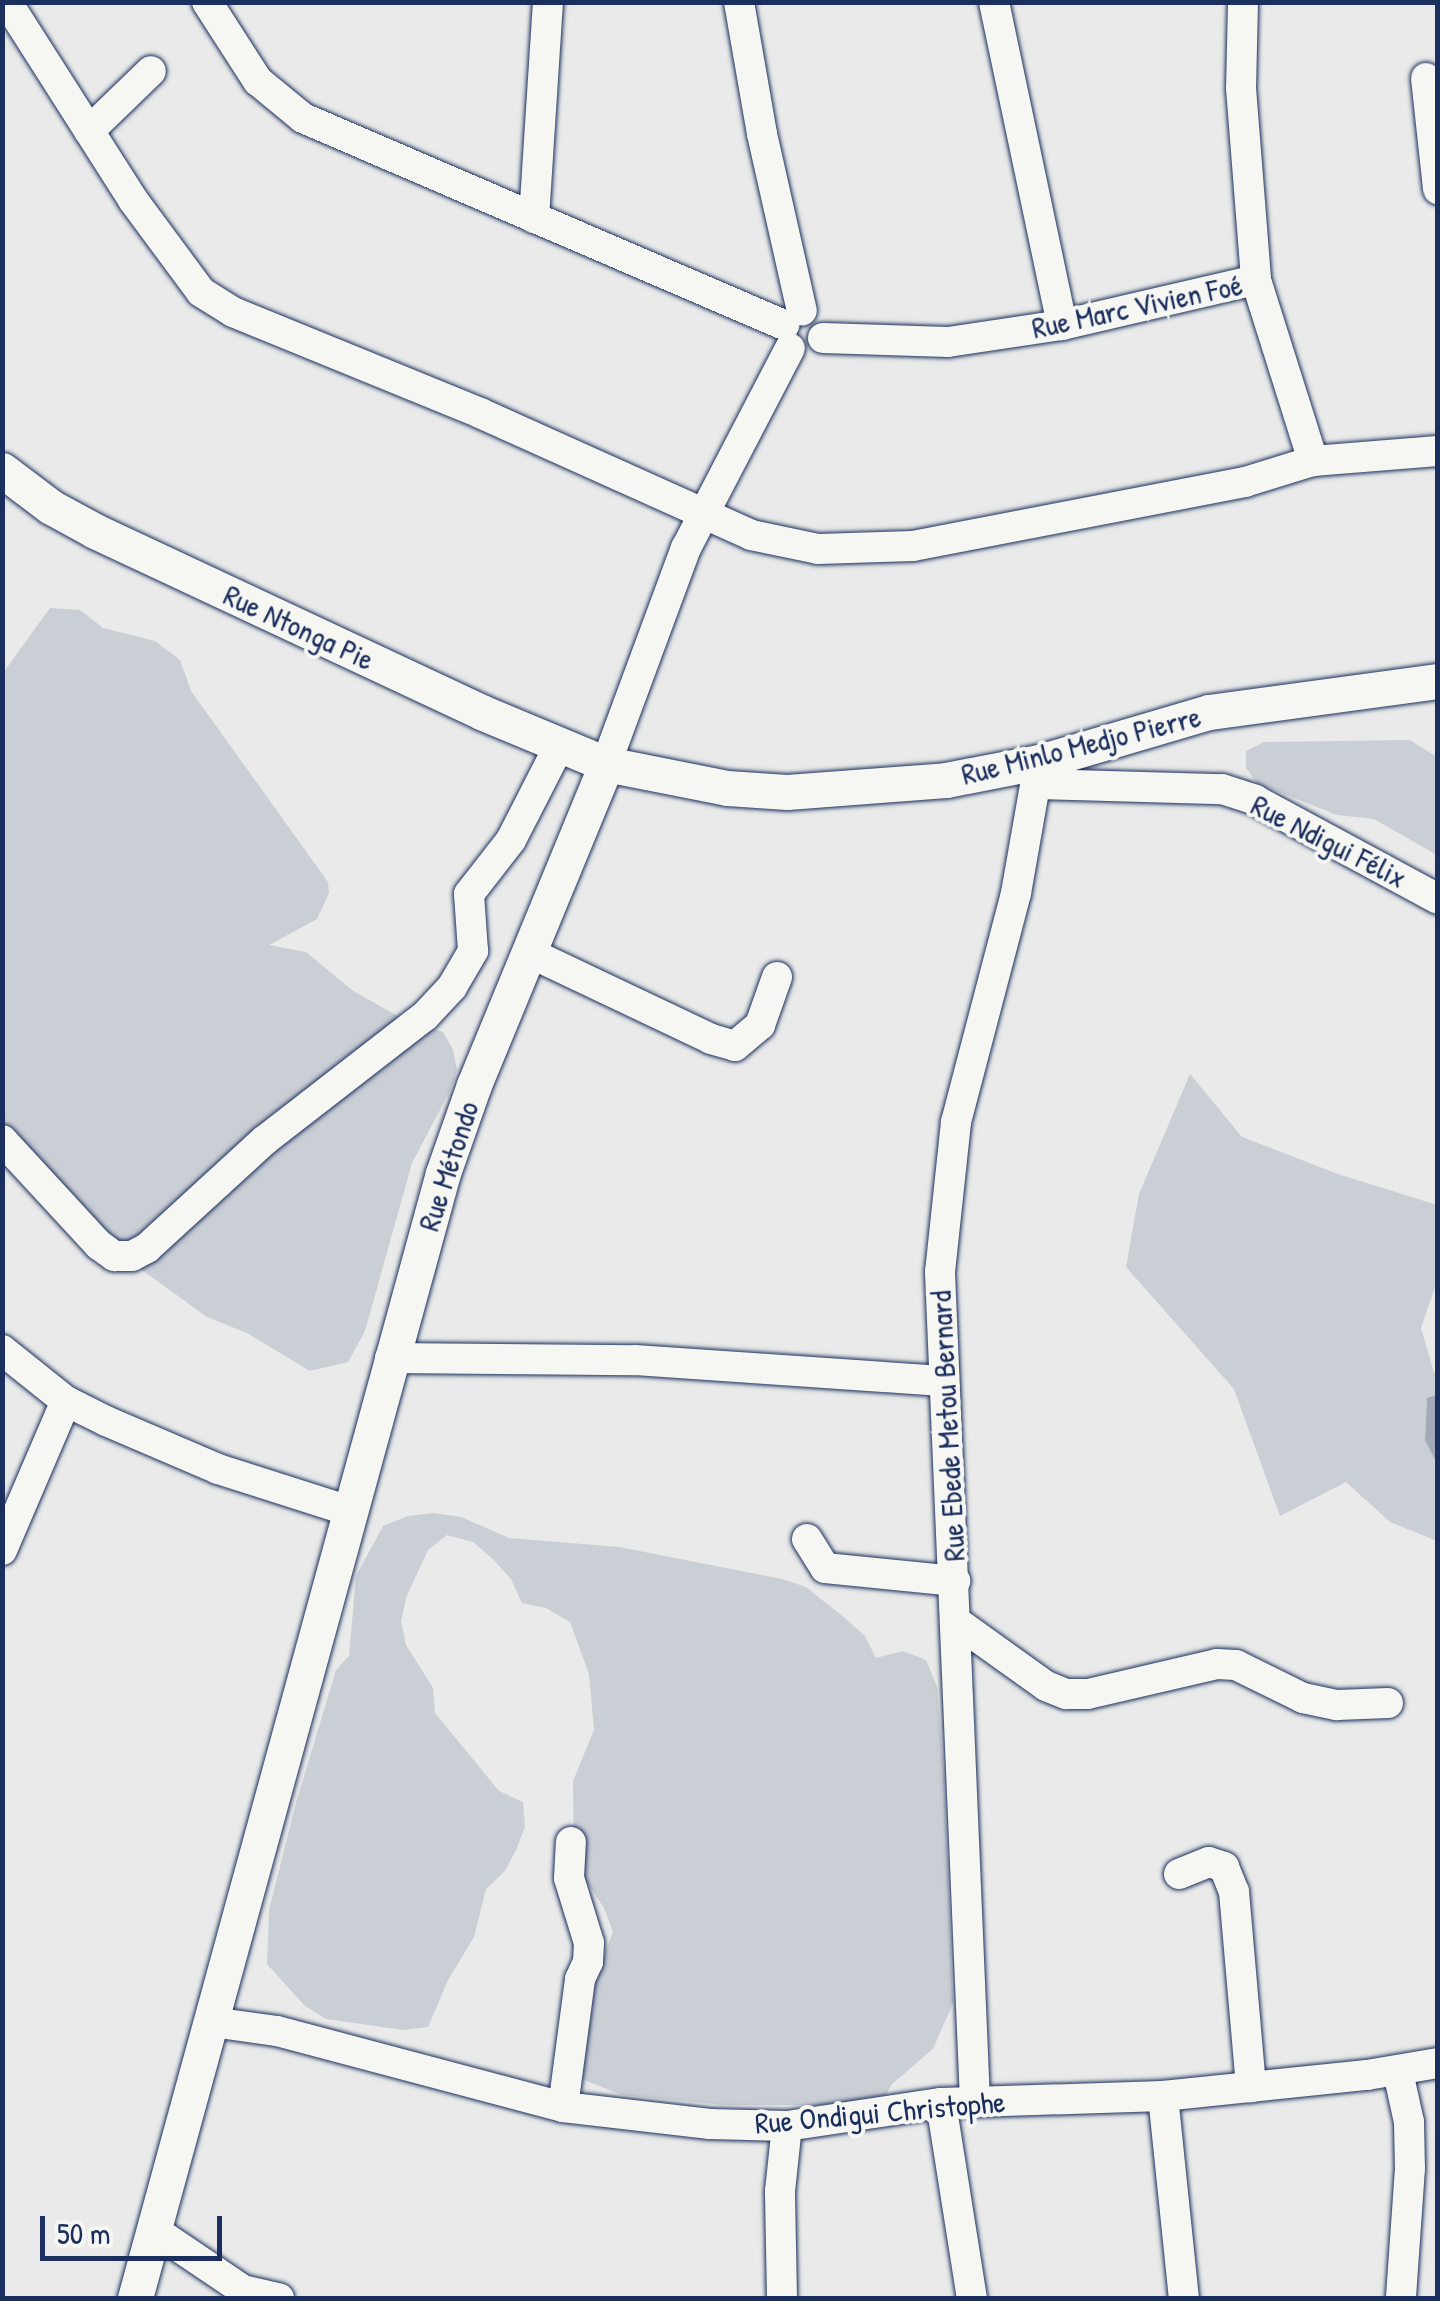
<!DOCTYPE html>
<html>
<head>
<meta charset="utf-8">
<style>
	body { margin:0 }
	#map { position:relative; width:1440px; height:2301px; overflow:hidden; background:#e9eae9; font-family:"Patrick Hand",sans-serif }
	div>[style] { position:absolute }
	.green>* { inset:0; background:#caced5 }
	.water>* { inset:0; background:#a2aaba }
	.roads { filter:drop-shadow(0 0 2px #1b2f5e) drop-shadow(0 0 2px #1b2f5e) }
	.minor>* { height:30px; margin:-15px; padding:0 15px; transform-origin:15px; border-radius:15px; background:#f6f6f2 }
	.tertiary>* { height:35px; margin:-17.5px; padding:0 17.5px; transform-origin:17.5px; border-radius:17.5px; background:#f6f6f2 }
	span { translate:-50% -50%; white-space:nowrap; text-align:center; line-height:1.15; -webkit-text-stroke:8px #f6f6f2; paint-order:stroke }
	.street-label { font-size:30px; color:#1b2f5e }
	.frame { position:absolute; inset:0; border:5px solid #1b2f5e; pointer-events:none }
	.scale { position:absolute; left:40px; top:2216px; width:182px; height:45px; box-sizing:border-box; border:5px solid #1b2f5e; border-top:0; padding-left:12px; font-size:30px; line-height:35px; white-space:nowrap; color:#1b2f5e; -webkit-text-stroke:8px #f6f6f2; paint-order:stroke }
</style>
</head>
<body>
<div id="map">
	<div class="green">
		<i style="clip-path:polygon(50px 608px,80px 610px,103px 628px,155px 641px,180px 660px,191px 691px,328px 882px,329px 893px,317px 919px,269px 945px,306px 952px,353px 991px,405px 1020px,443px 1032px,453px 1050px,457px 1070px,451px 1089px,412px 1163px,365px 1331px,348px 1362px,310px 1371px,247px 1333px,207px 1317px,117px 1252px,3px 1146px,3px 673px)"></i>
		<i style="clip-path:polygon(1410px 740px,1437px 757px,1437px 855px,1374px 819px,1337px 815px,1257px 783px,1246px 768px,1246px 751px,1264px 742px)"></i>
		<i style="clip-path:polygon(1190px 1074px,1242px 1137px,1338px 1174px,1437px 1205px,1437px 1281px,1421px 1328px,1437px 1383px,1437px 1395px,1427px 1399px,1425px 1440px,1437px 1464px,1437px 1541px,1390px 1522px,1346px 1482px,1280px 1516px,1234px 1389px,1126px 1267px,1139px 1194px)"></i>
		<i style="clip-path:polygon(434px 1513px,461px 1517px,509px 1538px,619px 1547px,782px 1579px,806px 1587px,846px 1619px,865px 1636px,876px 1658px,903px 1651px,926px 1660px,937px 1687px,944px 1776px,953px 2003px,933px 2049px,892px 2084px,880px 2105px,724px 2105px,622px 2095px,574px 2076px,582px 2009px,613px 1932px,604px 1908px,574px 1863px,573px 1781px,594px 1730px,589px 1674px,570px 1622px,546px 1608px,522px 1603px,511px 1579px,493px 1559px,473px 1542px,447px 1535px,428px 1550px,407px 1595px,401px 1621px,406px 1645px,433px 1688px,435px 1713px,499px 1791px,523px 1802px,525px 1827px,516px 1850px,505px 1871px,486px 1889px,474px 1937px,448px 1980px,428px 2027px,403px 2030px,326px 2019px,304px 2005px,267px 1964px,269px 1910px,296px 1803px,336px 1670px,349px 1656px,356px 1576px,383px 1526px,408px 1516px)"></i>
	</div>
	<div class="water">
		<i style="clip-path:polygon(1437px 1395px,1438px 1395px,1437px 1464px,1425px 1440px,1427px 1398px)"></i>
	</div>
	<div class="roads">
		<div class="minor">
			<i style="left:7px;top:2px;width:235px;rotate:57.5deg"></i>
			<i style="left:133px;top:200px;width:114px;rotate:53.5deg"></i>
			<i style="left:201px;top:292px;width:38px;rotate:32deg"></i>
			<i style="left:233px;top:312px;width:267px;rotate:22.2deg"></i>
			<i style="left:480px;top:413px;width:297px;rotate:24.2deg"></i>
			<i style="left:751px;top:535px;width:68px;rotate:11.8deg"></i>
			<i style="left:818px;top:549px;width:95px;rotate:-1.8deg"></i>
			<i style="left:913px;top:546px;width:338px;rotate:-10.9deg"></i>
			<i style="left:1245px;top:482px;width:71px;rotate:-17.2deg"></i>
			<i style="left:1313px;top:461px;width:125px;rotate:-4.6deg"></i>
			<i style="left:207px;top:2px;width:94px;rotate:57.2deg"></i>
			<i style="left:258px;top:81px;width:58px;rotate:39.4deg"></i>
			<i style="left:303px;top:118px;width:524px;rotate:23.28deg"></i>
			<i style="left:739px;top:2px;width:134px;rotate:80.1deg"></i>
			<i style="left:762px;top:134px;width:181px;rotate:77.3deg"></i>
			<i style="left:994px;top:2px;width:330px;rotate:78.1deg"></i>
			<i style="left:1243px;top:2px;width:86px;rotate:91.3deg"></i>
			<i style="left:1241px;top:88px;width:193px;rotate:85.5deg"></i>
			<i style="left:1256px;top:280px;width:190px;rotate:72.5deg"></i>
			<i style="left:1426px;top:78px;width:112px;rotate:83.8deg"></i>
			<i style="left:89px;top:131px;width:86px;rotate:-44.1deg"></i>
			<i style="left:534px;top:218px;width:216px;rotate:-86.3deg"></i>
			<i style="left:823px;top:338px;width:125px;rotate:1.8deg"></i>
			<i style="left:948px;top:342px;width:115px;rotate:-8.5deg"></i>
			<i style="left:1062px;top:325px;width:199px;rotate:-13.1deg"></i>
			<i style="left:606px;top:764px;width:230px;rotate:-69.7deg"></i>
			<i style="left:686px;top:548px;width:225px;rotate:-62.5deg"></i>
			<i style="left:1038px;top:784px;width:184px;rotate:1.6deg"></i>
			<i style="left:1222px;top:789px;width:35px;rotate:18deg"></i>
			<i style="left:1255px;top:800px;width:208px;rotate:28.4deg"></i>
			<i style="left:528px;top:952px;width:203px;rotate:25.4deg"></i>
			<i style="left:711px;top:1039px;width:25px;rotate:16deg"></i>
			<i style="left:735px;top:1046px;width:33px;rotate:-40deg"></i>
			<i style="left:760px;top:1025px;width:51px;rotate:-70.5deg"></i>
			<i style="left:2px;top:1140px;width:143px;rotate:47.3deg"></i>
			<i style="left:99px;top:1245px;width:19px;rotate:36deg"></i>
			<i style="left:114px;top:1256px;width:18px"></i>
			<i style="left:132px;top:1256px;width:17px;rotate:-28deg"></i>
			<i style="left:147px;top:1248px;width:160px;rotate:-42.5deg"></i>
			<i style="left:265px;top:1140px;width:202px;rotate:-37.8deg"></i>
			<i style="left:425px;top:1016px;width:40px;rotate:-47deg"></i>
			<i style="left:452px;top:987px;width:42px;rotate:-59.7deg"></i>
			<i style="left:473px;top:951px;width:57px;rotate:-94deg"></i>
			<i style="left:469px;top:894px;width:68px;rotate:-52.1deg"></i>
			<i style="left:511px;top:840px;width:106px;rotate:-62.9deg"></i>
			<i style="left:2px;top:1350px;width:82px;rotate:38.6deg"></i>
			<i style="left:66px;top:1401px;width:45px;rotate:26.6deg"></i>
			<i style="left:106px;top:1421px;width:122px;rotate:23.2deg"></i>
			<i style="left:218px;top:1469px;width:139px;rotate:17.7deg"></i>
			<i style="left:390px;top:1358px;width:245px;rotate:0.5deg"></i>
			<i style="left:635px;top:1360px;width:308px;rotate:3.9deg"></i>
			<i style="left:807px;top:1539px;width:34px;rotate:58deg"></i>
			<i style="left:825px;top:1568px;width:131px;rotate:5.7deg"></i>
			<i style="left:2px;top:1550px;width:162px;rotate:-66.8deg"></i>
			<i style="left:958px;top:1623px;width:108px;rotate:35.6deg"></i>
			<i style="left:1046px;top:1686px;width:22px;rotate:22deg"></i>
			<i style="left:1066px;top:1694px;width:22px"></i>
			<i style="left:1088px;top:1694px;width:132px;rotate:-13.1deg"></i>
			<i style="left:1217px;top:1664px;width:19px;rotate:3deg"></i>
			<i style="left:1236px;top:1665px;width:75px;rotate:26.2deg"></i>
			<i style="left:1303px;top:1698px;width:35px;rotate:12deg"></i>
			<i style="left:1337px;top:1705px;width:51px;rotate:-2.2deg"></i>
			<i style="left:1179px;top:1874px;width:32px;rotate:-22deg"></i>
			<i style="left:1209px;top:1862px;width:16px;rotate:18deg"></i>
			<i style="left:1224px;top:1867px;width:27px;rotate:68deg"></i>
			<i style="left:1234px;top:1892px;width:196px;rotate:85deg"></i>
			<i style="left:212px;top:2022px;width:66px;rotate:7.9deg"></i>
			<i style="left:277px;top:2031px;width:296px;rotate:14.9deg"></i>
			<i style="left:563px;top:2107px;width:148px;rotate:6.6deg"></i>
			<i style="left:710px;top:2124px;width:77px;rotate:1.5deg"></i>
			<i style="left:787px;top:2126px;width:156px;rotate:-8.5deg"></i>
			<i style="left:941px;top:2103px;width:222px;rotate:-1.8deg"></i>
			<i style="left:1163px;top:2096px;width:205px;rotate:-5.9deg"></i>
			<i style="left:1367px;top:2075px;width:72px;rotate:-9.6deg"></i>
			<i style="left:1398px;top:2072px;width:51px;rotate:77.6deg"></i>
			<i style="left:1409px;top:2122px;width:46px;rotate:88.8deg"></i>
			<i style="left:1410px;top:2168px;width:130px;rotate:94deg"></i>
			<i style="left:1163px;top:2096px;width:203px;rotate:84.1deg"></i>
			<i style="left:975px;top:2101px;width:830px;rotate:-92.42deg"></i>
			<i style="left:940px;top:1272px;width:151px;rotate:-83.9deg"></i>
			<i style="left:956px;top:1122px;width:237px;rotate:-75.3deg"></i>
			<i style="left:1016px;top:893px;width:133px;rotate:-80deg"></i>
			<i style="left:941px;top:2103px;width:197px;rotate:81deg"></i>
			<i style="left:563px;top:2107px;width:129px;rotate:-82.4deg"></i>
			<i style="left:580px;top:1979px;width:19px;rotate:-65deg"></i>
			<i style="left:588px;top:1962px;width:19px;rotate:-87deg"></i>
			<i style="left:589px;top:1943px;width:68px;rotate:-107.1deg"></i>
			<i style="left:569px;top:1878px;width:36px;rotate:-87deg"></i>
			<i style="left:154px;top:2230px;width:107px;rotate:34deg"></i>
			<i style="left:243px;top:2290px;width:37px;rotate:13deg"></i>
			<i style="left:782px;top:2298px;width:107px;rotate:-91.1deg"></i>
			<i style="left:780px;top:2191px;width:65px;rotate:-83.9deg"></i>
		</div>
		<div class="tertiary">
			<i style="left:2px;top:470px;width:61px;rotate:37.1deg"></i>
			<i style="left:51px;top:507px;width:50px;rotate:28.6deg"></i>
			<i style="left:95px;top:531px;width:426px;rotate:25.1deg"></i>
			<i style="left:481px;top:712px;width:135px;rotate:22.6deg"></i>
			<i style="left:606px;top:764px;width:123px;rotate:11.2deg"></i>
			<i style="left:727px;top:788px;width:60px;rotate:3.8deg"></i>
			<i style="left:787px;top:792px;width:159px;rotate:-4.3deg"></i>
			<i style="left:946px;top:780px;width:95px;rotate:-11deg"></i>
			<i style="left:1039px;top:762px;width:177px;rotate:-16.4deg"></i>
			<i style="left:1209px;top:712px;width:231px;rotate:-7.7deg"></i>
			<i style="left:135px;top:2298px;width:1166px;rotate:-74.69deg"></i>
			<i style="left:443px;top:1173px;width:93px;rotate:-70.6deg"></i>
			<i style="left:474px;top:1085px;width:347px;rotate:-67.6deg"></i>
		</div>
	</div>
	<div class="street-label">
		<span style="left:1137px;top:306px;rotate:-12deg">Rue Marc Vivien Foé</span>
		<span style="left:299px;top:627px;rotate:25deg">Rue Ntonga Pie</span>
		<span style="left:1081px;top:745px;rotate:-14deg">Rue Minlo Medjo Pierre</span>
		<span style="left:1329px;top:841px;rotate:27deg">Rue Ndigui Félix</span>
		<span style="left:448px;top:1166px;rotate:-72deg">Rue Métondo</span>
		<span style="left:947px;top:1426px;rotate:-93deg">Rue Ebede Metou Bernard</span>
		<span style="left:880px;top:2112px;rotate:-5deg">Rue Ondigui Christophe</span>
	</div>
	<div class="frame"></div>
	<div class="scale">50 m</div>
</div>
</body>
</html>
